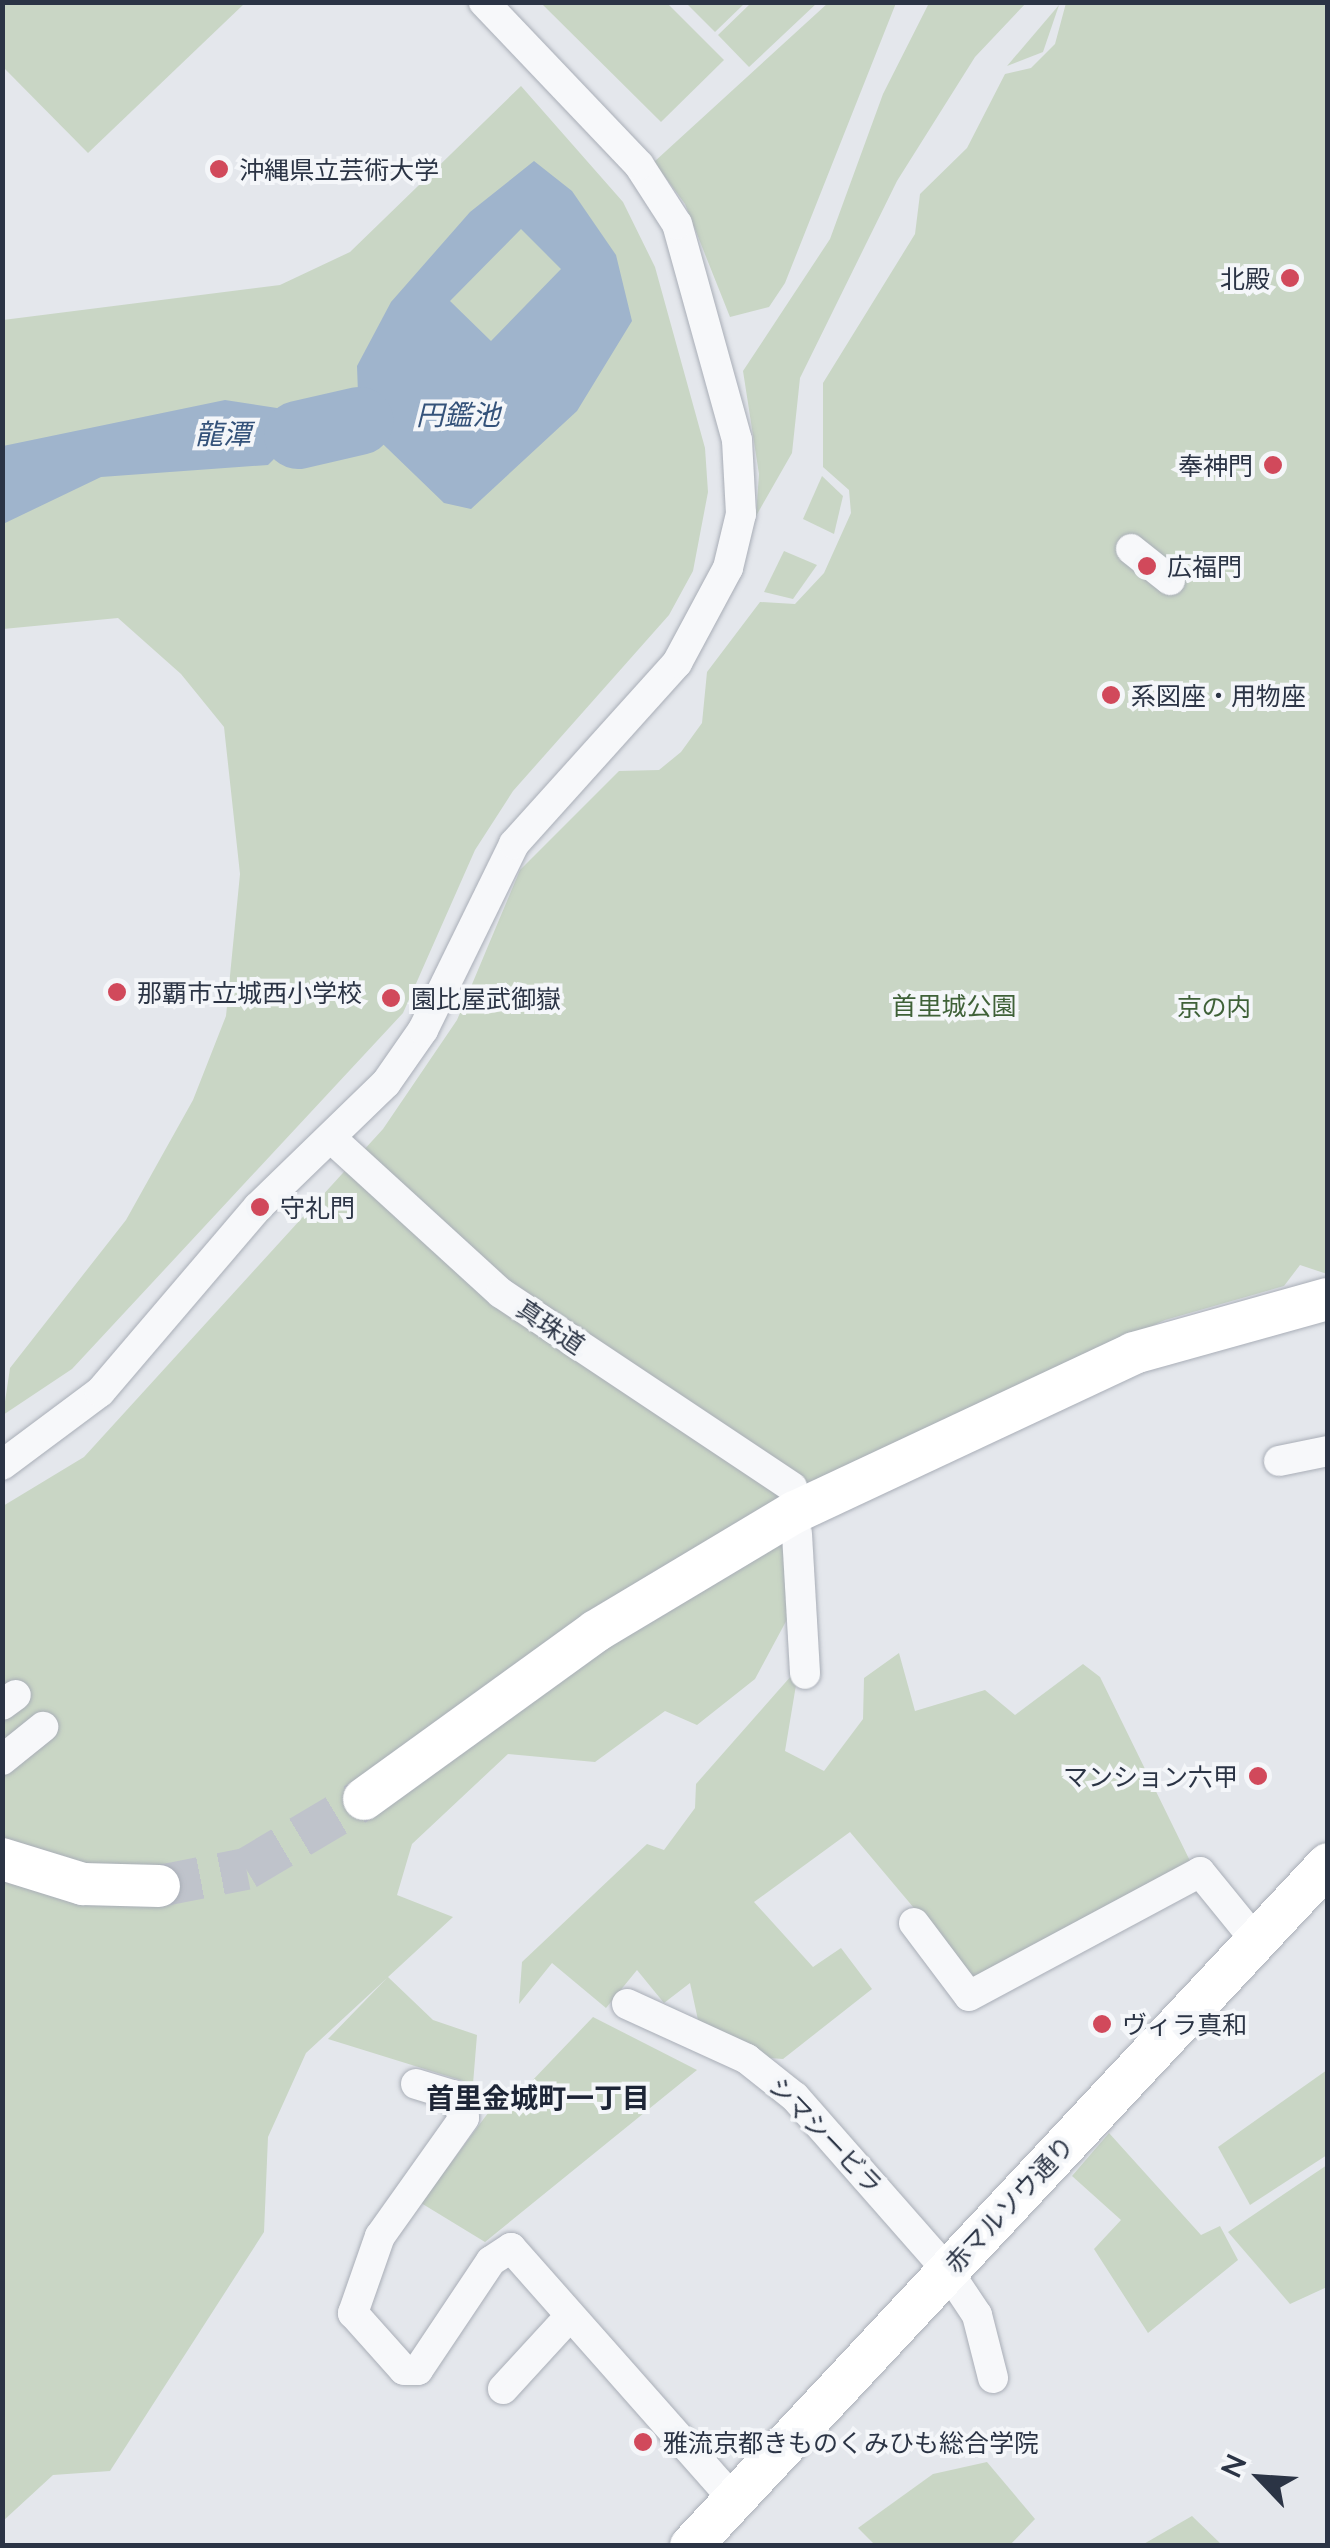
<!DOCTYPE html>
<html>
<head>
<meta charset="utf-8">
<style>
	body { margin:0 }
	#map { position:relative; width:1330px; height:2548px; overflow:hidden; background:#e4e7ec; font-family:Lato,"Noto Sans JP",sans-serif }
	div>[style] { position:absolute }
	.green>* { inset:0; background:#c9d6c5 }
	.water>* { inset:0; background:#9fb4cc }
	.river>* { height:68px; margin:-34px; padding:0 34px; transform-origin:34px; border-radius:34px; background:#9fb4cc }
	.secondary-tunnel>* { height:42px; margin-top:-21px; transform-origin:0; background:repeating-linear-gradient(90deg,#bfc3cb 0 42px,transparent 0 63px) }
	.roads { filter:drop-shadow(0 0 2px #a9aeb7) drop-shadow(0 0 2px #a9aeb7) }
	.street>* { height:30px; margin:-15px; padding:0 15px; transform-origin:15px; border-radius:15px; background:#f7f8fa }
	.secondary>* { height:42px; margin:-21px; padding:0 21px; transform-origin:21px; border-radius:21px; background:#fff }
	.dots>* { width:28px; height:28px; translate:-50% -50%; box-sizing:border-box; border:5px solid #f4f6f9; border-radius:50% }
	span { translate:-50% -50%; white-space:nowrap; text-align:center; line-height:1.15; -webkit-text-stroke:8px #f4f6f9; paint-order:stroke }
	.poi-label { font-size:25px; color:#2b3445 }
	.left { translate:0 -50%; text-align:left }
	.right { translate:-100% -50%; text-align:right }
	.park-label { font-size:25px; color:#3f6138 }
	.street-label { font-size:25px; color:#2b3445 }
	.water-label { font-size:28px; color:#34527a; font-style:italic }
	.neighbourhood-label { font-size:28px; color:#1d2536; font-weight:700 }
	.frame { position:absolute; inset:0; border:5px solid #2b3445; pointer-events:none }
	.north { position:absolute; left:1210px; top:2428px; width:100px; height:100px; -webkit-text-stroke:8px #f4f6f9; paint-order:stroke; rotate:295deg; font-size:28px; font-weight:700; line-height:40px; text-align:center; color:#2b3445 }
	.north::after { content:''; display:block; margin:auto; width:35px; height:45px; background:#2b3445; clip-path:polygon(50% 0,100% 100%,50% 72%,0 100%) }
</style>
</head>
<body>
<div id="map">
	<div class="green">
		<i style="clip-path:polygon(2px 3px,3px 2px,245px 3px,88px 153px,3px 67px)"></i>
		<i style="clip-path:polygon(541px 3px,667px 3px,724px 60px,661px 122px)"></i>
		<i style="clip-path:polygon(686px 3px,745px 3px,715px 32px)"></i>
		<i style="clip-path:polygon(751px 3px,751px 2px,817px 3px,749px 67px,718px 35px)"></i>
		<i style="clip-path:polygon(828px 3px,896px 3px,785px 283px,769px 307px,730px 317px,685px 204px,654px 162px)"></i>
		<i style="clip-path:polygon(929px 3px,1026px 3px,975px 57px,897px 181px,800px 378px,792px 453px,756px 516px,759px 474px,743px 371px,830px 239px,883px 94px)"></i>
		<i style="clip-path:polygon(1066px 3px,1327px 3px,1327px 1274px,1300px 1265px,1284px 1286px,1165px 1320px,786px 1495px,791px 1612px,755px 1679px,697px 1725px,665px 1711px,595px 1762px,508px 1754px,412px 1844px,397px 1895px,453px 1917px,388px 1977px,433px 2020px,477px 2035px,473px 2084px,328px 2039px,387px 1978px,306px 2053px,268px 2137px,264px 2232px,110px 2471px,53px 2475px,3px 2521px,3px 1506px,84px 1457px,383px 1129px,457px 1020px,520px 870px,619px 771px,659px 770px,681px 752px,702px 723px,707px 672px,760px 602px,795px 604px,824px 573px,851px 513px,849px 490px,823px 467px,823px 383px,915px 234px,920px 194px,967px 148px,1005px 74px,1031px 68px,1055px 44px)"></i>
		<i style="clip-path:polygon(1059px 5px,1043px 52px,1007px 66px)"></i>
		<i style="clip-path:polygon(521px 86px,623px 202px,655px 267px,705px 448px,708px 492px,693px 571px,669px 615px,513px 791px,475px 850px,403px 1013px,72px 1369px,3px 1415px,10px 1368px,126px 1220px,193px 1100px,226px 1016px,240px 874px,224px 727px,181px 674px,118px 618px,3px 629px,3px 320px,280px 285px,350px 252px)"></i>
		<i style="clip-path:polygon(822px 476px,843px 496px,834px 534px,803px 519px)"></i>
		<i style="clip-path:polygon(784px 551px,817px 565px,793px 599px,764px 592px)"></i>
		<i style="clip-path:polygon(899px 1653px,915px 1711px,985px 1690px,1015px 1715px,1083px 1664px,1100px 1677px,1193px 1867px,977px 1983px,850px 1832px,754px 1902px,813px 1967px,841px 1948px,872px 1989px,783px 2059px,756px 2057px,698px 2020px,690px 1983px,664px 2003px,637px 1970px,606px 2008px,552px 1963px,519px 2004px,522px 1962px,647px 1844px,664px 1850px,695px 1808px,696px 1784px,799px 1667px,785px 1751px,824px 1771px,863px 1719px,864px 1678px)"></i>
		<i style="clip-path:polygon(593px 2017px,697px 2070px,485px 2242px,421px 2203px,491px 2109px,530px 2083px)"></i>
		<i style="clip-path:polygon(1327px 2070px,1327px 2155px,1250px 2205px,1218px 2147px)"></i>
		<i style="clip-path:polygon(1109px 2133px,1201px 2235px,1220px 2226px,1238px 2260px,1148px 2333px,1094px 2249px,1121px 2220px,1072px 2176px)"></i>
		<i style="clip-path:polygon(1327px 2165px,1327px 2287px,1290px 2304px,1228px 2232px)"></i>
		<i style="clip-path:polygon(987px 2462px,1035px 2519px,1010px 2545px,875px 2545px,858px 2528px,933px 2474px)"></i>
		<i style="clip-path:polygon(1192px 2516px,1222px 2545px,1142px 2545px)"></i>
	</div>
	<div class="water">
		<i style="clip-path:polygon(evenodd,534px 161px,572px 191px,616px 255px,632px 321px,577px 411px,471px 509px,444px 503px,359px 421px,357px 366px,391px 302px,470px 212px,534px 161px,521px 229px,561px 269px,491px 341px,450px 301px,521px 229px)"></i>
		<i style="clip-path:polygon(225px 400px,290px 410px,298px 435px,268px 465px,101px 477px,3px 524px,3px 446px)"></i>
	</div>
	<div class="river">
		<i style="left:298px;top:435px;width:63px;rotate:-12.9deg"></i>
	</div>
	<div class="secondary-tunnel">
		<i style="left:159px;top:1886px;width:89px;rotate:-11.1deg"></i>
		<i style="left:246px;top:1869px;width:137px;rotate:-30.7deg"></i>
	</div>
	<div class="roads">
		<div class="street">
			<i style="left:1131px;top:549px;width:50px;rotate:38.5deg"></i>
			<i style="left:331px;top:1138px;width:230px;rotate:42.4deg"></i>
			<i style="left:501px;top:1293px;width:350px;rotate:33.7deg"></i>
			<i style="left:1279px;top:1461px;width:50px;rotate:-11.5deg"></i>
			<i style="left:2px;top:1465px;width:122px;rotate:-36.7deg"></i>
			<i style="left:100px;top:1392px;width:243px;rotate:-49.5deg"></i>
			<i style="left:258px;top:1207px;width:178px;rotate:-44.1deg"></i>
			<i style="left:386px;top:1083px;width:65px;rotate:-55.1deg"></i>
			<i style="left:423px;top:1030px;width:207px;rotate:-63.9deg"></i>
			<i style="left:514px;top:844px;width:244px;rotate:-48deg"></i>
			<i style="left:677px;top:663px;width:108px;rotate:-61.8deg"></i>
			<i style="left:728px;top:568px;width:56px;rotate:-76.5deg"></i>
			<i style="left:741px;top:514px;width:74px;rotate:-93.1deg"></i>
			<i style="left:737px;top:440px;width:224px;rotate:-105.5deg"></i>
			<i style="left:677px;top:224px;width:70px;rotate:-122.8deg"></i>
			<i style="left:639px;top:165px;width:225px;rotate:-133.6deg"></i>
			<i style="left:797px;top:1534px;width:140px;rotate:86.7deg"></i>
			<i style="left:2px;top:1705px;width:17px;rotate:-36deg"></i>
			<i style="left:2px;top:1760px;width:53px;rotate:-38.8deg"></i>
			<i style="left:914px;top:1923px;width:91px;rotate:53deg"></i>
			<i style="left:969px;top:1996px;width:262px;rotate:-28.2deg"></i>
			<i style="left:1200px;top:1872px;width:89px;rotate:50.9deg"></i>
			<i style="left:627px;top:2004px;width:132px;rotate:24.6deg"></i>
			<i style="left:747px;top:2059px;width:61px;rotate:38.4deg"></i>
			<i style="left:795px;top:2097px;width:230px;rotate:48.7deg"></i>
			<i style="left:947px;top:2270px;width:54px;rotate:56.3deg"></i>
			<i style="left:977px;top:2315px;width:65px;rotate:75.7deg"></i>
			<i style="left:416px;top:2084px;width:39px;rotate:17deg"></i>
			<i style="left:453px;top:2095px;width:25px;rotate:64deg"></i>
			<i style="left:464px;top:2118px;width:145px;rotate:125.4deg"></i>
			<i style="left:380px;top:2236px;width:82px;rotate:109.3deg"></i>
			<i style="left:353px;top:2313px;width:76px;rotate:48.2deg"></i>
			<i style="left:404px;top:2370px;width:14px"></i>
			<i style="left:418px;top:2370px;width:131px;rotate:-56.2deg"></i>
			<i style="left:491px;top:2261px;width:24px;rotate:-33deg"></i>
			<i style="left:511px;top:2248px;width:337px;rotate:48.5deg"></i>
			<i style="left:503px;top:2389px;width:99px;rotate:-47.5deg"></i>
		</div>
		<div class="secondary">
			<i style="left:364px;top:1799px;width:286px;rotate:-35.9deg"></i>
			<i style="left:596px;top:1631px;width:232px;rotate:-30.9deg"></i>
			<i style="left:795px;top:1512px;width:374px;rotate:-25.1deg"></i>
			<i style="left:1134px;top:1353px;width:201px;rotate:-15.6deg"></i>
			<i style="left:2px;top:1859px;width:85px;rotate:17.2deg"></i>
			<i style="left:83px;top:1884px;width:76px;rotate:1.5deg"></i>
			<i style="left:691px;top:2546px;width:933px;rotate:-46.95deg"></i>
		</div>
	</div>
	<div class="dots">
		<i style="left:219px;top:169px;background:#d1495b"></i>
		<i style="left:1290px;top:278px;background:#d1495b"></i>
		<i style="left:1273px;top:465px;background:#d1495b"></i>
		<i style="left:1147px;top:566px;background:#d1495b"></i>
		<i style="left:1111px;top:695px;background:#d1495b"></i>
		<i style="left:117px;top:992px;background:#d1495b"></i>
		<i style="left:391px;top:998px;background:#d1495b"></i>
		<i style="left:260px;top:1207px;background:#d1495b"></i>
		<i style="left:1258px;top:1776px;background:#d1495b"></i>
		<i style="left:1102px;top:2024px;background:#d1495b"></i>
		<i style="left:643px;top:2442px;background:#d1495b"></i>
	</div>
	<div class="poi-label">
		<span class="left" style="left:239px;top:169px">沖縄県立芸術大学</span>
		<span class="right" style="left:1270px;top:278px">北殿</span>
		<span class="right" style="left:1253px;top:465px">奉神門</span>
		<span class="left" style="left:1167px;top:566px">広福門</span>
		<span class="left" style="left:1131px;top:695px">系図座・用物座</span>
		<span class="left" style="left:137px;top:992px">那覇市立城西小学校</span>
		<span class="left" style="left:411px;top:998px">園比屋武御嶽</span>
		<span class="left" style="left:280px;top:1207px">守礼門</span>
		<span class="right" style="left:1238px;top:1776px">マンション六甲</span>
		<span class="left" style="left:1122px;top:2024px">ヴィラ真和</span>
		<span class="left" style="left:663px;top:2442px">雅流京都きものくみひも総合学院</span>
	</div>
	<div class="park-label">
		<span style="left:954px;top:1005px">首里城公園</span>
		<span style="left:1214px;top:1006px">京の内</span>
	</div>
	<div class="street-label">
		<span style="left:551px;top:1326px;rotate:34deg">真珠道</span>
		<span style="left:826px;top:2135px;rotate:46deg">シマシービラ</span>
		<span style="left:1009px;top:2204px;rotate:-47deg">赤マルソウ通り</span>
	</div>
	<div class="water-label">
		<span style="left:458px;top:414px">円鑑池</span>
		<span style="left:223px;top:433px">龍潭</span>
	</div>
	<div class="neighbourhood-label">
		<span style="left:538px;top:2097px">首里金城町一丁目</span>
	</div>
	<div class="frame"></div>
	<div class="north">N</div>
</div>
</body>
</html>
